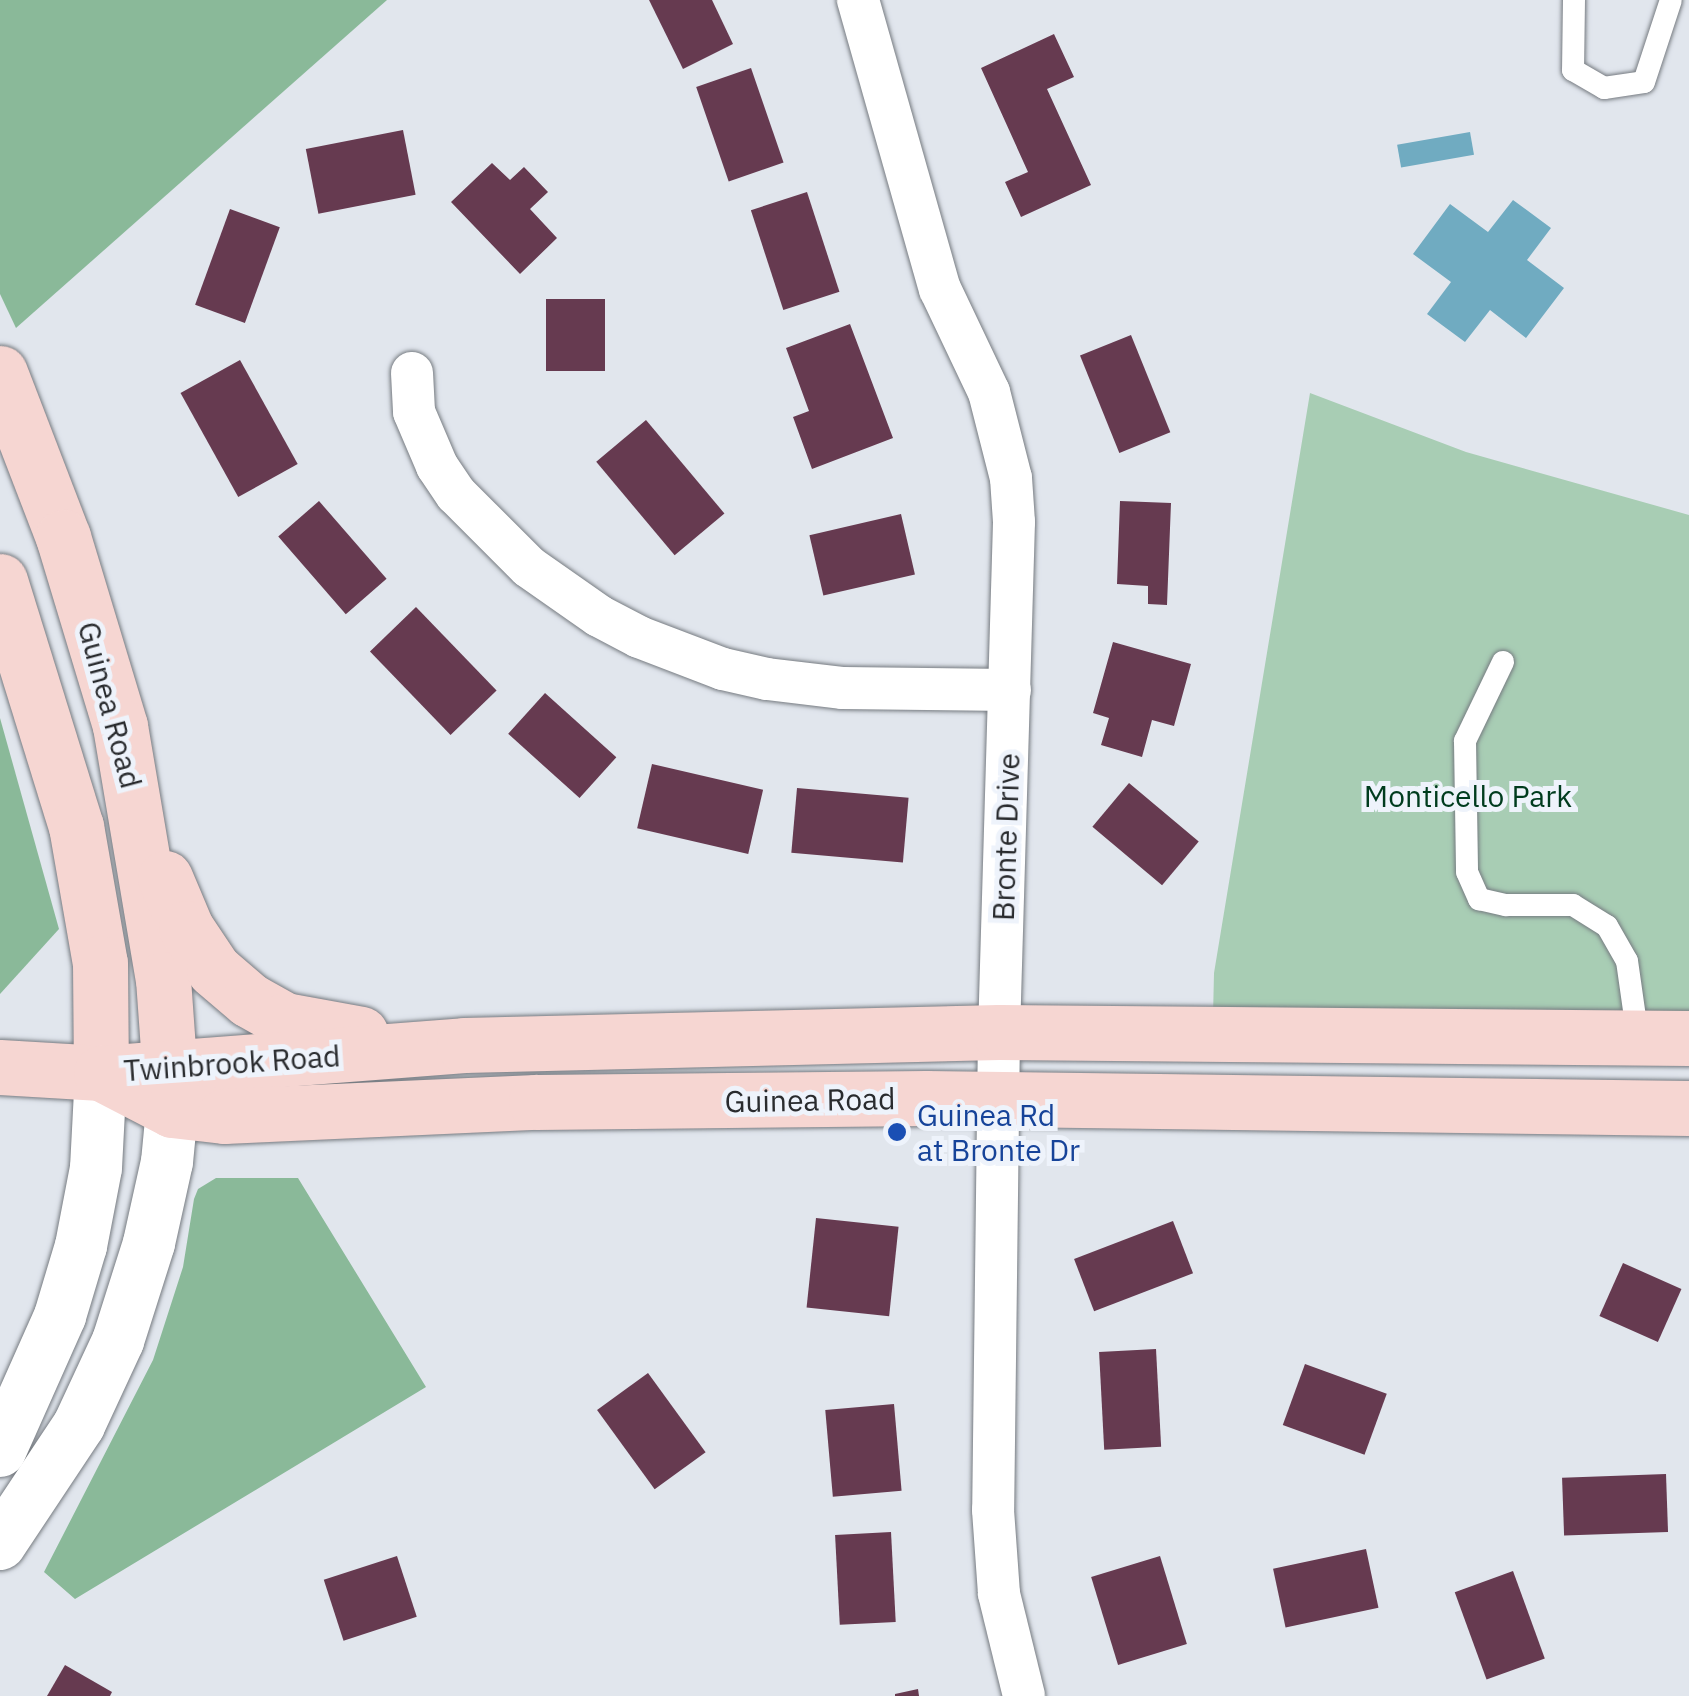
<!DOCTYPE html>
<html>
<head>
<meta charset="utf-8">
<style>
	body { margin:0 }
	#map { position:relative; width:1689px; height:1696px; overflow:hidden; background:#e1e6ed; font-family:"IBM Plex Sans",sans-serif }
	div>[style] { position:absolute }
	.green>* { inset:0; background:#a8cdb4 }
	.forest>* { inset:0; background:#8ab999 }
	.water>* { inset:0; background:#70abc1; transform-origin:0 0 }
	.building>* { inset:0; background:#663a50; transform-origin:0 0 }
	.roads { filter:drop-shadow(0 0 2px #767b81) drop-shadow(0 0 2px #767b81) }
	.service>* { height:22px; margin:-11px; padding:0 11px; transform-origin:11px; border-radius:11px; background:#fff }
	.minor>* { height:42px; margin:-21px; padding:0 21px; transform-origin:21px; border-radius:21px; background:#fff }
	.tertiary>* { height:52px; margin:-26px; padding:0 26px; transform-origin:26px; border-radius:26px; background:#fff }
	.secondary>* { height:55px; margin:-27.5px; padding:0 27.5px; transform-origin:27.5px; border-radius:27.5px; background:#f6d6d2 }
	.dots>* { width:28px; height:28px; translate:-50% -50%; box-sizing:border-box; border:5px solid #eef3fb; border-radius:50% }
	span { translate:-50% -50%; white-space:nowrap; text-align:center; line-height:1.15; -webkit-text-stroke:10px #eef3fb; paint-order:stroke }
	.street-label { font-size:30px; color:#292b2e }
	.park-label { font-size:30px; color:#003c1e }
	.transit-label { font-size:30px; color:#164399 }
	.left { translate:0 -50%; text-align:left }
</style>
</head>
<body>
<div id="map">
	<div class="green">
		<i style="clip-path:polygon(1310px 393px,1466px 452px,1689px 515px,1689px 1015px,1213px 1016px,1214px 973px)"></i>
	</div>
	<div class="forest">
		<i style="clip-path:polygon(0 0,387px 0,16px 328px,0 294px)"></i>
		<i style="clip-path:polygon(0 718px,59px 929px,0 994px)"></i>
		<i style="clip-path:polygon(216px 1178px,298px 1178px,426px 1387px,75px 1599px,44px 1572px,153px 1360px,183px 1267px,194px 1199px,198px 1189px)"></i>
	</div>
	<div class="water">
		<i style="left:1470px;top:132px;width:23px;height:74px;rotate:80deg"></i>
		<i style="clip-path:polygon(1513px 200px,1551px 228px,1527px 260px,1564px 288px,1526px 338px,1490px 310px,1465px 342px,1427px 314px,1451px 282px,1413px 254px,1450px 204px,1488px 232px)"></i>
	</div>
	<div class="building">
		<i style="clip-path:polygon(649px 0,712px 0,733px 44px,683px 69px)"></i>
		<i style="clip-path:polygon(1054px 34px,1074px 77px,1047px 89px,1091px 185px,1021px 217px,1005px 182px,1028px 172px,981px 68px)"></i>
		<i style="left:751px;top:68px;width:100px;height:58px;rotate:71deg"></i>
		<i style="left:403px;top:130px;width:66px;height:99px;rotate:79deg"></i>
		<i style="clip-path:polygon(492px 163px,510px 180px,524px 167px,548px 192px,530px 209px,557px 238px,520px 274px,451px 202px)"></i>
		<i style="left:807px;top:192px;width:105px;height:59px;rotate:72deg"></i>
		<i style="left:230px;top:209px;width:53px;height:102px;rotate:20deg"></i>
		<i style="left:546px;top:299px;width:59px;height:72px"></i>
		<i style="clip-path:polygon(850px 324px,893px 438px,812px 469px,793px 417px,809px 411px,786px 348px)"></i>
		<i style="left:1131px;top:335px;width:105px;height:55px;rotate:68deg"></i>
		<i style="left:240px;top:360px;width:119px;height:68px;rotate:61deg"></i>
		<i style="left:646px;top:420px;width:122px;height:65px;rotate:50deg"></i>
		<i style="left:319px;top:501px;width:103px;height:54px;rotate:49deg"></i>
		<i style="clip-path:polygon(1120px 501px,1171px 503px,1167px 605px,1148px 604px,1148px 586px,1117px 584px)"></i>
		<i style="left:901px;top:514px;width:62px;height:94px;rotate:77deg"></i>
		<i style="left:416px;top:607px;width:116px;height:64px;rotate:46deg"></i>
		<i style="clip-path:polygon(1113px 642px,1191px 664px,1174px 726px,1152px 720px,1142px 757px,1101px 745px,1109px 718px,1093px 713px)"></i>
		<i style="left:545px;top:693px;width:96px;height:55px;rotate:42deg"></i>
		<i style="left:652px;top:764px;width:114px;height:66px;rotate:13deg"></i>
		<i style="left:1129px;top:783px;width:91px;height:57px;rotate:40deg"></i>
		<i style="left:797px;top:788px;width:112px;height:65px;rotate:5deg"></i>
		<i style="left:816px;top:1218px;width:83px;height:90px;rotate:6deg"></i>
		<i style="left:1173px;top:1221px;width:56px;height:106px;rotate:69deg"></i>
		<i style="left:1623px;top:1263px;width:64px;height:58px;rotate:24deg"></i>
		<i style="left:1156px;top:1349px;width:98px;height:57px;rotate:87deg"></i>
		<i style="left:1305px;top:1364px;width:87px;height:65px;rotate:20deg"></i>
		<i style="left:648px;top:1373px;width:98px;height:63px;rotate:54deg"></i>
		<i style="left:894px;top:1404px;width:87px;height:69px;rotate:85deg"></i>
		<i style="left:1666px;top:1474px;width:58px;height:104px;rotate:88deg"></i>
		<i style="left:891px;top:1532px;width:90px;height:56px;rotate:87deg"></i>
		<i style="left:1366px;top:1549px;width:60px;height:95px;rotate:78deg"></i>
		<i style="left:397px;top:1556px;width:64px;height:77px;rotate:72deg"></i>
		<i style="left:1160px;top:1556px;width:92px;height:72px;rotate:73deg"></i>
		<i style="left:1513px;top:1571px;width:93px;height:62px;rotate:70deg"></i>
		<i style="clip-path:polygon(65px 1665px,112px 1692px,110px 1696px,47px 1696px)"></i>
		<i style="clip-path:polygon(918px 1689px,919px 1696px,895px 1696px,895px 1694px)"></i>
	</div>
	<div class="roads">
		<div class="service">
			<i style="left:1574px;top:0;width:70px;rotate:90.8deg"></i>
			<i style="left:1573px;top:70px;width:36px;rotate:30deg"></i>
			<i style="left:1604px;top:88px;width:40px;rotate:-8.5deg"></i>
			<i style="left:1644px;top:82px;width:86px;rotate:-71.8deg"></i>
			<i style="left:1503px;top:662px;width:88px;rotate:115.7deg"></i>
			<i style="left:1465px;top:741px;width:131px;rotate:89.1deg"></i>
			<i style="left:1467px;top:872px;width:30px;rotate:66deg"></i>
			<i style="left:1479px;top:899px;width:28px;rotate:13deg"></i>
			<i style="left:1506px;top:905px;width:67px"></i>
			<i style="left:1573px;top:905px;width:40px;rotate:32deg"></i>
			<i style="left:1607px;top:926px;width:40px;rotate:60.3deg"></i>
			<i style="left:1627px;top:961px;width:78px;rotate:81.9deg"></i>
		</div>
		<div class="minor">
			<i style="left:858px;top:0;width:300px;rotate:74.2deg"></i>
			<i style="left:940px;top:289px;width:114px;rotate:64.6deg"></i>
			<i style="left:989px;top:392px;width:89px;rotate:75.7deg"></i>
			<i style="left:1011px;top:478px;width:44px;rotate:86.1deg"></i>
			<i style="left:1014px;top:522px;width:510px;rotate:91.68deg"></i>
			<i style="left:999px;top:1032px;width:478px;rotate:90.7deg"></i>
			<i style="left:993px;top:1510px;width:84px;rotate:85.9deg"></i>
			<i style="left:999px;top:1594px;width:105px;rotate:76.2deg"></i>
			<i style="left:412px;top:373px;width:39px;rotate:87deg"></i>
			<i style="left:414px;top:412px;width:59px;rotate:66.9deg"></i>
			<i style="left:437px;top:466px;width:34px;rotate:56deg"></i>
			<i style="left:456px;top:494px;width:103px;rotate:45deg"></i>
			<i style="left:529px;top:567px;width:85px;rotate:35deg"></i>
			<i style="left:599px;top:616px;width:45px;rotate:27.7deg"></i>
			<i style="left:639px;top:637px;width:90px;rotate:20.9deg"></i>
			<i style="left:723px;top:669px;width:45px;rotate:12.8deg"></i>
			<i style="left:767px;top:679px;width:77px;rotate:6.8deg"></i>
			<i style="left:843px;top:688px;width:167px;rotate:0.7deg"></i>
		</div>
		<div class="tertiary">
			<i style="left:0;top:1451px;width:148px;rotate:-66deg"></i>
			<i style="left:60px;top:1316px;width:73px;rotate:-73.3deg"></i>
			<i style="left:81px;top:1246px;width:79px;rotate:-79.1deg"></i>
			<i style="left:96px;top:1168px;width:95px;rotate:-87deg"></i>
			<i style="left:0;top:1544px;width:143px;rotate:-56.4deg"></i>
			<i style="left:79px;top:1425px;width:93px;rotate:-65.1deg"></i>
			<i style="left:118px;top:1341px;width:103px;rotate:-72.4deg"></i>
			<i style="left:149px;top:1243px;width:83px;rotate:-77.5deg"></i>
			<i style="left:167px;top:1162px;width:52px;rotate:-84.5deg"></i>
		</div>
		<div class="secondary">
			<i style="left:0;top:373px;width:176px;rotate:69deg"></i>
			<i style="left:63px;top:537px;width:197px;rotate:73.2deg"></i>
			<i style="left:120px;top:726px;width:257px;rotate:80.4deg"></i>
			<i style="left:163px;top:979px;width:126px;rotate:85.9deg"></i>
			<i style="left:0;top:581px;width:257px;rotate:72.8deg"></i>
			<i style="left:76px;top:826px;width:139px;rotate:80.1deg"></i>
			<i style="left:100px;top:963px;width:110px;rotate:89.5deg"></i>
			<i style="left:165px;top:878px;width:54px;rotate:67.2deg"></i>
			<i style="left:186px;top:928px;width:50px;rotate:56.3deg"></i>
			<i style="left:214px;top:970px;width:46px;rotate:40.6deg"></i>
			<i style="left:249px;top:1000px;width:41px;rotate:29.1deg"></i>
			<i style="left:285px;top:1020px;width:77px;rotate:10.4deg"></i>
			<i style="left:0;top:1067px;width:101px;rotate:3.4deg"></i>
			<i style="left:101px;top:1073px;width:364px;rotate:-4.4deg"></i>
			<i style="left:464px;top:1045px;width:535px;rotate:-1.39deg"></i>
			<i style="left:999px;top:1032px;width:690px;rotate:0.5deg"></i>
			<i style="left:101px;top:1073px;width:80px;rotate:27.5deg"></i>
			<i style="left:172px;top:1110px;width:52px;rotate:6.6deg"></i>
			<i style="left:224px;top:1116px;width:312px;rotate:-2.6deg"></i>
			<i style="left:536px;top:1102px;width:390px;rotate:-0.6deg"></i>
			<i style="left:926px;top:1098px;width:763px;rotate:0.75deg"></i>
		</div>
	</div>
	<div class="dots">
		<i style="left:897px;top:1132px;background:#1a4fb4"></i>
	</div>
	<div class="street-label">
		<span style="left:110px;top:705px;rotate:75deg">Guinea Road</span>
		<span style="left:1006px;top:837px;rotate:-88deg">Bronte Drive</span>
		<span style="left:232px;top:1063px;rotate:-4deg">Twinbrook Road</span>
		<span style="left:810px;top:1100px;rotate:-1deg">Guinea Road</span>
	</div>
	<div class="park-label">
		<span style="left:1468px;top:796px">Monticello Park</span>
	</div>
	<div class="transit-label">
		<span class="left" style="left:917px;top:1132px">Guinea Rd<br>at Bronte Dr</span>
	</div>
</div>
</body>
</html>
